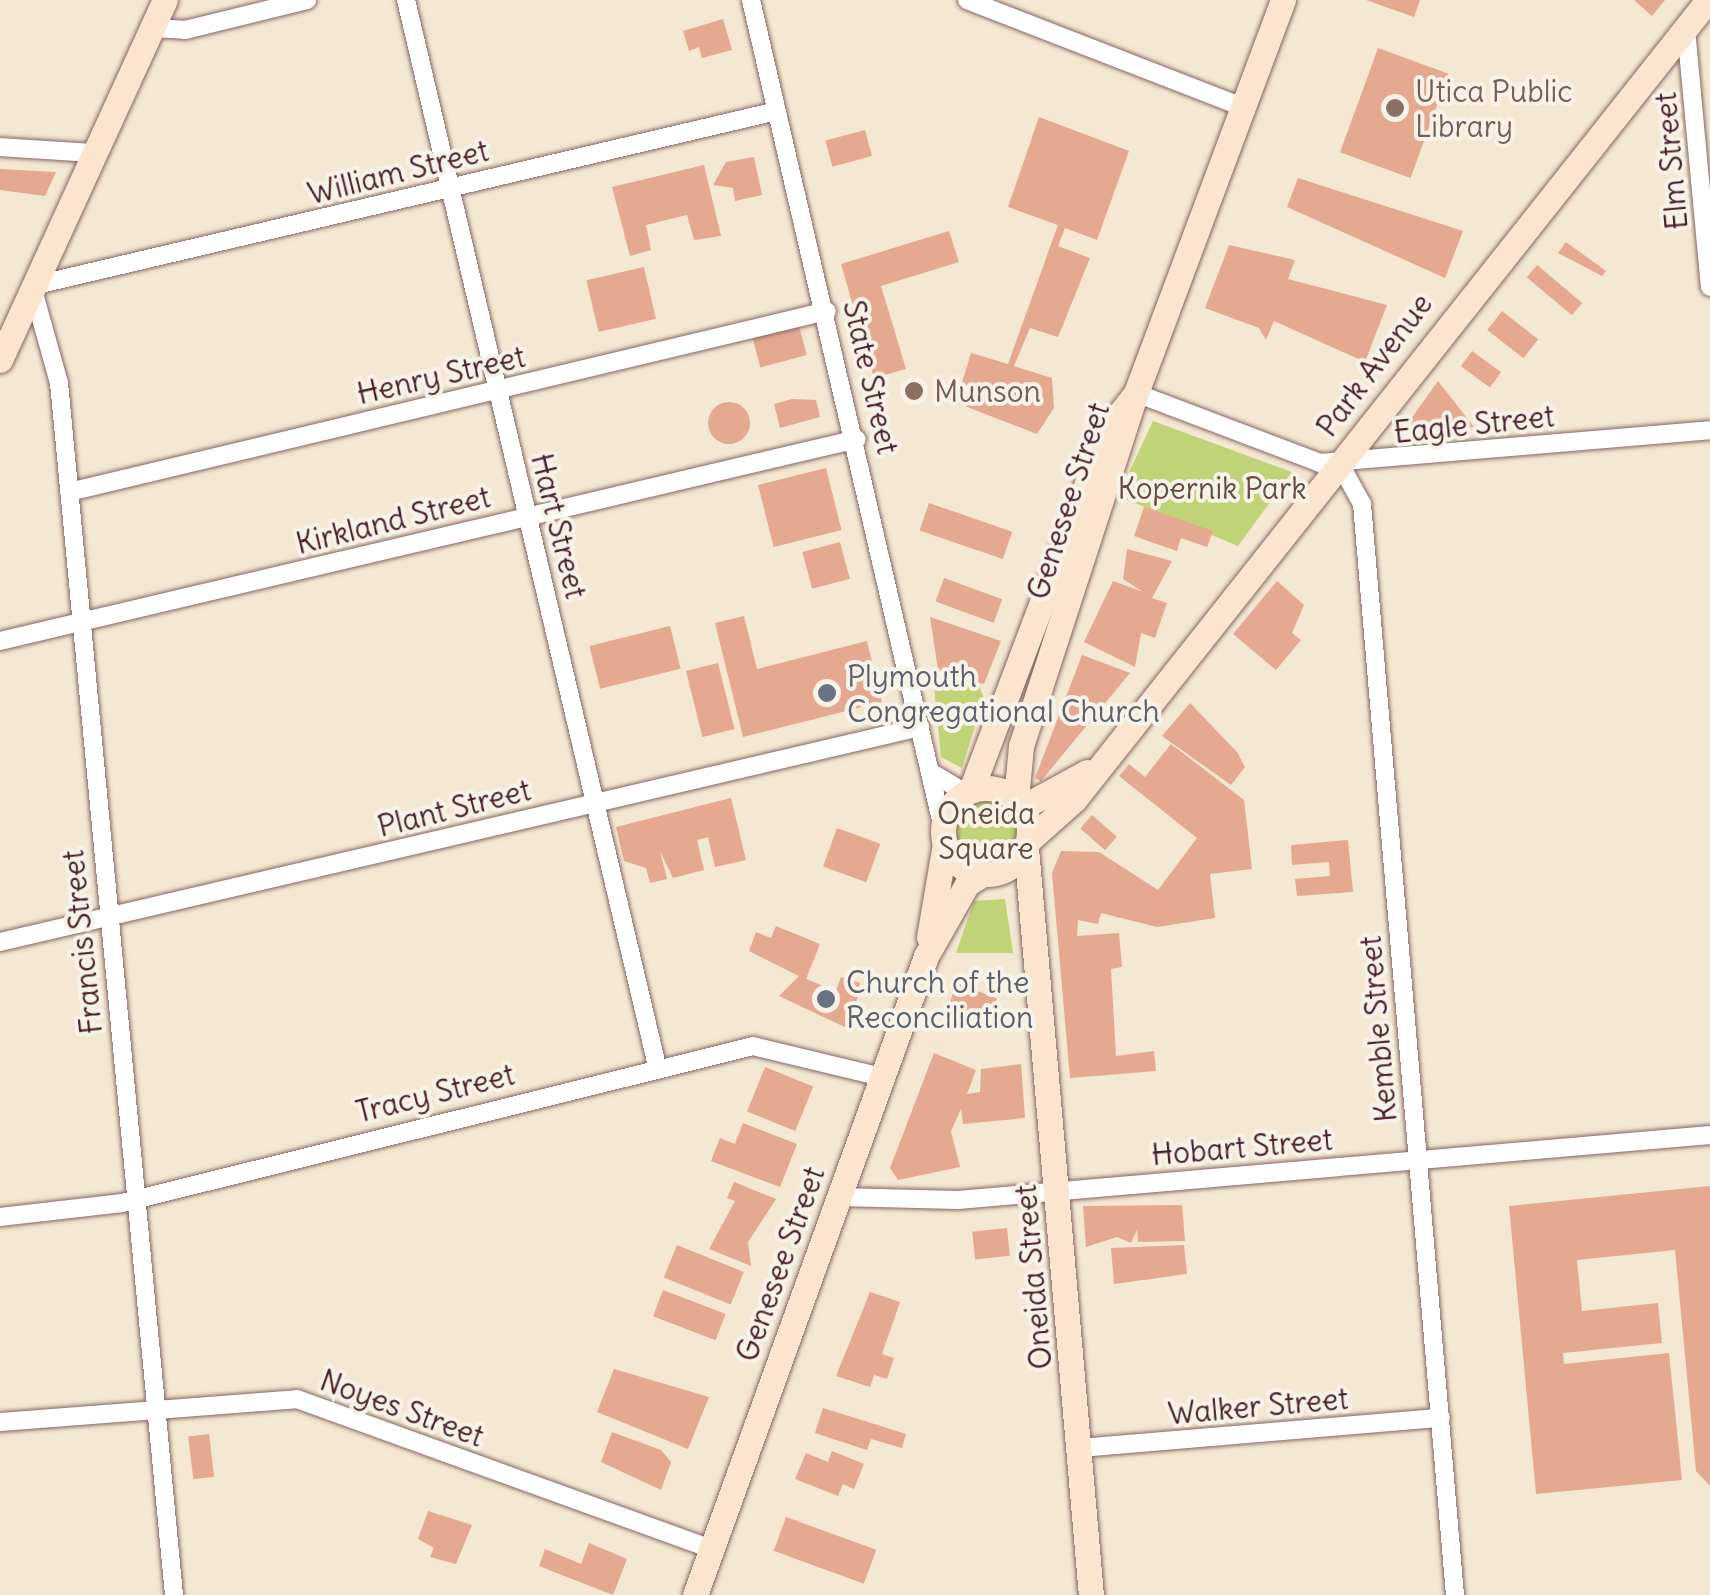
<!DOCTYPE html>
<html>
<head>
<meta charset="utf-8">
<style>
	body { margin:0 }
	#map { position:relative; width:1710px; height:1595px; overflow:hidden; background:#f4e8d2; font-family:Delius,sans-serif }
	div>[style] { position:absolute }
	.green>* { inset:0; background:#c0d477 }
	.round { border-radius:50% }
	.building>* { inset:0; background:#e5a991; transform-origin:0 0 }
	.roads { filter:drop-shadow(0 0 2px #866565) drop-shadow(0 0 2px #866565) }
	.street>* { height:18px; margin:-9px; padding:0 9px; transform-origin:9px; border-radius:9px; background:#fff }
	.secondary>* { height:25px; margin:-12.5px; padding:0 12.5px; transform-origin:12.5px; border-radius:12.5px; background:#fce5cf }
	.secondary>.ring { margin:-12.5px; padding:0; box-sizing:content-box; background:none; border:25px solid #fce5cf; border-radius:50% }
	.dots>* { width:28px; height:28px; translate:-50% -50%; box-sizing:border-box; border:5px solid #f7f3e8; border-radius:50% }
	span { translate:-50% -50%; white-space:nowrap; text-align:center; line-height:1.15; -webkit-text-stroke:8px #f7f3e8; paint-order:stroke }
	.education-label { font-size:30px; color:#785e54 }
	.left { translate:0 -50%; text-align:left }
	.street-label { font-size:30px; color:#4a1f2b }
	.park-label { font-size:30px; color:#684c3e }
	.worship-label { font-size:30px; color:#5b616d }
</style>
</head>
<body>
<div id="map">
	<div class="green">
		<i style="clip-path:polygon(1153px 421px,1292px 472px,1238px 546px,1118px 496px)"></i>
		<i style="clip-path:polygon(933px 676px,977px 681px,984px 698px,962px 768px,941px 757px)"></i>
		<i class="round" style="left:944px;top:789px;width:84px;height:84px"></i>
		<i style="clip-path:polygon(1005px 899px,1013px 953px,956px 953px,974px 901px)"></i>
	</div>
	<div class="building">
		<i style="clip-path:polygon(1366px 0,1420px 0,1414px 17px)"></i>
		<i style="clip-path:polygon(1634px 0,1665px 0,1652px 16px)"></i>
		<i style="clip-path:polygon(723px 19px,732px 50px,702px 58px,699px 47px,689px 51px,683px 31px)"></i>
		<i style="left:1378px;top:48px;width:75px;height:111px;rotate:20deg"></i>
		<i style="clip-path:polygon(1039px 117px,1129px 151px,1097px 240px,1065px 228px,1058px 246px,1090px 258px,1058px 337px,1030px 328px,1014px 366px,1052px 378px,1054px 408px,1037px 434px,944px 398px,948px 382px,961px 386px,971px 353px,1008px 364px,1058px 225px,1008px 207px)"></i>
		<i style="left:865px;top:130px;width:27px;height:41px;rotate:75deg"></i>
		<i style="clip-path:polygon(754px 157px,762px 195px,735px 201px,733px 188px,713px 185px,726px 162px)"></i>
		<i style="clip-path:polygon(704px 165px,721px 236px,694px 240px,687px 215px,646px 225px,651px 250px,630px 256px,612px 187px)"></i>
		<i style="clip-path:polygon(0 169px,56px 172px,45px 196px,0 190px)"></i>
		<i style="clip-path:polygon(1298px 178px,1463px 231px,1445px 278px,1287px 207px)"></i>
		<i style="clip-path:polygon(949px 231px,959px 262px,881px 286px,906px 369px,874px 378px,841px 264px)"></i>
		<i style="clip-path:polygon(1566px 242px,1606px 271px,1602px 276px,1558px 253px)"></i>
		<i style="clip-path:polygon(1229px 245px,1295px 260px,1288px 279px,1387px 305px,1365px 362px,1274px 321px,1266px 340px,1259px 328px,1205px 308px)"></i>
		<i style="left:1537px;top:265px;width:59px;height:16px;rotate:40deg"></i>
		<i style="left:644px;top:267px;width:53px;height:59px;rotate:77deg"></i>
		<i style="left:1502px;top:311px;width:46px;height:24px;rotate:38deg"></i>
		<i style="left:799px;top:326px;width:30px;height:48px;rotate:75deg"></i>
		<i style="left:1472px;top:351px;width:36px;height:19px;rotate:36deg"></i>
		<i style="clip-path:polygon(1438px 381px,1474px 427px,1412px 434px,1406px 426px)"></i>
		<i style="clip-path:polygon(792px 399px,816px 400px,820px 417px,780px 428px,774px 404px)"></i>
		<i class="round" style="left:708px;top:402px;width:42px;height:42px"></i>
		<i style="left:826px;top:468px;width:64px;height:70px;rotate:76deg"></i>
		<i style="left:929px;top:503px;width:88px;height:29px;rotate:19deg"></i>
		<i style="clip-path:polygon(1144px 507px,1213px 531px,1207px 547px,1181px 538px,1177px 551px,1134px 536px)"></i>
		<i style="left:840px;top:542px;width:38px;height:39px;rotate:75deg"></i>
		<i style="clip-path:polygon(1127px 549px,1172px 561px,1152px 598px,1167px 603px,1155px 638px,1141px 633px,1135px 667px,1084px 642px,1113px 581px,1143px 592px,1123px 579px)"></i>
		<i style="left:944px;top:578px;width:62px;height:25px;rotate:20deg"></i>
		<i style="clip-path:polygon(1277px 581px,1304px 605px,1292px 633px,1301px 640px,1276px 670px,1233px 634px)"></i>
		<i style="clip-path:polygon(744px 616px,757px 669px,867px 641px,882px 702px,743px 737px,715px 623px)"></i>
		<i style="clip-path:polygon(930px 617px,1001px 641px,984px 684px,939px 676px)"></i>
		<i style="left:670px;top:626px;width:44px;height:83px;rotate:76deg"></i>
		<i style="clip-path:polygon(1082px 655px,1130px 673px,1041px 781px,1035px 778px)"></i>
		<i style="left:718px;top:663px;width:68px;height:33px;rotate:76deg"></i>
		<i style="clip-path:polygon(1190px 703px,1237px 752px,1245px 767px,1231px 785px,1162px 736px)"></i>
		<i style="clip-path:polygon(1171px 744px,1244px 800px,1252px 869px,1210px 874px,1215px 918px,1157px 927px,1101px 913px,1098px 924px,1078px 920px,1077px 936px,1119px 933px,1122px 967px,1111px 969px,1116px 1056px,1154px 1051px,1156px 1071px,1070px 1078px,1052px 873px,1061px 851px,1099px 852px,1158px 890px,1197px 838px,1119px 776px,1129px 764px,1145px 777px)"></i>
		<i style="clip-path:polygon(731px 798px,746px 860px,715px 867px,708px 837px,697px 840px,704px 870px,673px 878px,660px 851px,667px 879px,650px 883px,646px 868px,624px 861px,616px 827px)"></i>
		<i style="left:1092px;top:815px;width:33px;height:18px;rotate:41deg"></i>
		<i style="left:837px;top:828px;width:46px;height:41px;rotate:20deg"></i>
		<i style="clip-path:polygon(1348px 840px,1353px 892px,1297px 896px,1295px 879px,1330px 876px,1329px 862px,1292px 865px,1291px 845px)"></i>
		<i style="clip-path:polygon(776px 926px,820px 944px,806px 979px,836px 991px,841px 977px,860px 983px,851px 1030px,779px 996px,799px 976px,749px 951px,756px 932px,771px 938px)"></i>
		<i style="left:957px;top:983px;width:43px;height:28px;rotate:21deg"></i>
		<i style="clip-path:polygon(934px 1053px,976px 1070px,967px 1094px,980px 1092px,981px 1069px,1021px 1064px,1025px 1118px,963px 1124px,961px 1109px,951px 1131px,960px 1167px,898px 1180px,890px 1168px)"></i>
		<i style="left:765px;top:1067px;width:52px;height:48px;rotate:22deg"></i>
		<i style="clip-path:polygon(743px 1123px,797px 1144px,780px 1187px,711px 1161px,720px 1138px,735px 1144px)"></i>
		<i style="clip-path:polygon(734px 1182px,776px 1199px,748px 1242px,751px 1266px,709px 1249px,735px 1201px,727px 1198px)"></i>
		<i style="clip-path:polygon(1710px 1186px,1710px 1486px,1696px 1471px,1675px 1250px,1577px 1260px,1582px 1311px,1658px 1303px,1662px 1343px,1563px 1353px,1564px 1364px,1669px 1353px,1682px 1480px,1536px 1494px,1509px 1206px)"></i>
		<i style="clip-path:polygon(1182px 1205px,1185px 1241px,1138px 1242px,1137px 1230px,1131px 1243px,1117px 1237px,1086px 1247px,1083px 1206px)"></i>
		<i style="left:1007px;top:1228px;width:28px;height:35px;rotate:84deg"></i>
		<i style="left:677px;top:1245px;width:72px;height:35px;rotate:22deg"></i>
		<i style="clip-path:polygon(1184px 1245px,1187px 1274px,1114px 1284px,1111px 1248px)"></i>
		<i style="left:663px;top:1290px;width:67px;height:28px;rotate:21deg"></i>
		<i style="clip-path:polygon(870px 1292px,900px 1302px,882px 1354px,894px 1358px,887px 1379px,874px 1375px,870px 1387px,836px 1376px)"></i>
		<i style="clip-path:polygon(614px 1369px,709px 1397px,688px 1449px,597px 1412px)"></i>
		<i style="clip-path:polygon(823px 1408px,906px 1434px,902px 1448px,871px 1439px,867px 1450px,815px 1433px)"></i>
		<i style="clip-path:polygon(612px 1432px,661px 1450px,671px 1462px,661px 1490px,601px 1462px)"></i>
		<i style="left:209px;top:1434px;width:43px;height:21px;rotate:83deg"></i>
		<i style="clip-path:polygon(832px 1451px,864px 1464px,854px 1489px,843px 1484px,838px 1496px,795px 1479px,806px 1453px,828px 1462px)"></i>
		<i style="clip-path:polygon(428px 1511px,472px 1525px,456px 1564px,430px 1557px,434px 1548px,418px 1539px)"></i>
		<i style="left:786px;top:1517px;width:96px;height:36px;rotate:20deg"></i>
		<i style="clip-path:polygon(589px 1543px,627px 1559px,613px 1595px,539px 1566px,545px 1549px,581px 1564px)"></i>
	</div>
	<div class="roads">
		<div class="street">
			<i style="left:406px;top:0;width:1095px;rotate:76.75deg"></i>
			<i style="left:751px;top:0;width:851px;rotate:76.96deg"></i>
			<i style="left:967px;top:0;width:296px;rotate:21.2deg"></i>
			<i style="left:152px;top:28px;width:33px;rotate:3deg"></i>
			<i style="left:185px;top:30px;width:126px;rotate:-13.8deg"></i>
			<i style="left:1686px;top:29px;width:259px;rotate:84.7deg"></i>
			<i style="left:0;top:147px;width:92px;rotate:3.7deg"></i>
			<i style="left:1136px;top:393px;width:197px;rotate:20.8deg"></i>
			<i style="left:1320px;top:463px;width:391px;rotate:-4.8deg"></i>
			<i style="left:1340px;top:464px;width:46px;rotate:61.2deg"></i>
			<i style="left:1362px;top:504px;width:1095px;rotate:85.13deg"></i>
			<i style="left:69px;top:492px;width:779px;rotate:-13.43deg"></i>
			<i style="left:0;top:641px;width:880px;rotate:-13.26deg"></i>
			<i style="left:932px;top:773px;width:39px;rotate:31deg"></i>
			<i style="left:0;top:942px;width:945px;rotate:-13.15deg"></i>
			<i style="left:839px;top:1197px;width:119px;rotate:1.4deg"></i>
			<i style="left:958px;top:1200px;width:755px;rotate:-4.94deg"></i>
			<i style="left:0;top:1217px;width:123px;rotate:-6.5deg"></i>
			<i style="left:122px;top:1203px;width:650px;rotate:-13.97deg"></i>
			<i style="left:753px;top:1046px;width:133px;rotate:13.5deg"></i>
			<i style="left:0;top:1422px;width:298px;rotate:-4.4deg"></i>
			<i style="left:297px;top:1399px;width:440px;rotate:19.9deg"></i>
			<i style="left:1080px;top:1448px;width:362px;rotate:-4.8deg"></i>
			<i style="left:174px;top:1595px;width:1217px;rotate:-95.42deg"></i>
			<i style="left:59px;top:383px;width:101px;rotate:-105.6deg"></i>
			<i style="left:32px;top:286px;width:765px;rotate:-13.22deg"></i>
		</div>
		<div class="secondary">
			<i style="left:0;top:360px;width:396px;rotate:-65.4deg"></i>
			<i class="ring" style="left:943px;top:788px;width:61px;height:61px"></i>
			<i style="left:971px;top:790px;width:385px;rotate:-69.3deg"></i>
			<i style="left:1107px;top:430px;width:42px;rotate:-51.8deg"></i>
			<i style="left:1016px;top:799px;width:53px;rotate:-84.6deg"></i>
			<i style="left:1021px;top:746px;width:371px;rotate:-72deg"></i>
			<i style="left:1136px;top:393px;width:420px;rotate:-69.5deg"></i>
			<i style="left:1023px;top:807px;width:73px;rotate:-28.7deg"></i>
			<i style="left:1028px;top:841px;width:62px;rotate:-41.7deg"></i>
			<i style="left:1074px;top:800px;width:1021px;rotate:-51.6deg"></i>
			<i style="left:1026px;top:848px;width:750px;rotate:85.03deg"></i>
			<i style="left:929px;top:937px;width:95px;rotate:-80.3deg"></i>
			<i style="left:695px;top:1595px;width:679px;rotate:-70.12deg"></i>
			<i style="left:926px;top:956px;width:83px;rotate:-60.3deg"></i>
			<i style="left:967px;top:884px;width:19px;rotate:-32deg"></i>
		</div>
	</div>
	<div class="dots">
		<i style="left:1395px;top:108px;background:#8d6e63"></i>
		<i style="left:914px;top:391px;background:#8d6e63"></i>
		<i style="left:827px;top:693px;background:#6b7280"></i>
		<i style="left:826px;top:999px;background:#6b7280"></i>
	</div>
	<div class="education-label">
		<span class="left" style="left:1415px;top:108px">Utica Public<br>Library</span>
		<span class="left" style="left:934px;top:391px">Munson</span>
	</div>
	<div class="street-label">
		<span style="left:1671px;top:161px;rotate:-95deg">Elm Street</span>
		<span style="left:398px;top:172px;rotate:-14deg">William Street</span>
		<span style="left:1374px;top:365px;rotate:-53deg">Park Avenue</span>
		<span style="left:441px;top:375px;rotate:-13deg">Henry Street</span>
		<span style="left:871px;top:377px;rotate:77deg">State Street</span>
		<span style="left:1474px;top:424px;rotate:-6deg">Eagle Street</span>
		<span style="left:1068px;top:501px;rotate:-72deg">Genesee Street</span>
		<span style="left:393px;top:520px;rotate:-14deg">Kirkland Street</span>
		<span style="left:559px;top:526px;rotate:76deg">Hart Street</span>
		<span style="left:454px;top:808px;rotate:-14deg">Plant Street</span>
		<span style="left:82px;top:942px;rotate:-96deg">Francis Street</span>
		<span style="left:1378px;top:1029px;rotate:-95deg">Kemble Street</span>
		<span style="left:435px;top:1093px;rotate:-14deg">Tracy Street</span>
		<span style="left:1242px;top:1147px;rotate:-5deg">Hobart Street</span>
		<span style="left:780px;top:1264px;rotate:-70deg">Genesee Street</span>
		<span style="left:1033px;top:1277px;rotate:-95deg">Oneida Street</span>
		<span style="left:1258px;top:1406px;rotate:-5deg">Walker Street</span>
		<span style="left:402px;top:1408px;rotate:20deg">Noyes Street</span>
	</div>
	<div class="park-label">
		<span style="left:1212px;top:488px">Kopernik Park</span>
		<span style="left:986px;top:830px">Oneida<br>Square</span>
	</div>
	<div class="worship-label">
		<span class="left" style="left:847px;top:693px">Plymouth<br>Congregational Church</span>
		<span class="left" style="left:846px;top:999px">Church of the<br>Reconciliation</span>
	</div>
</div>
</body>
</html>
